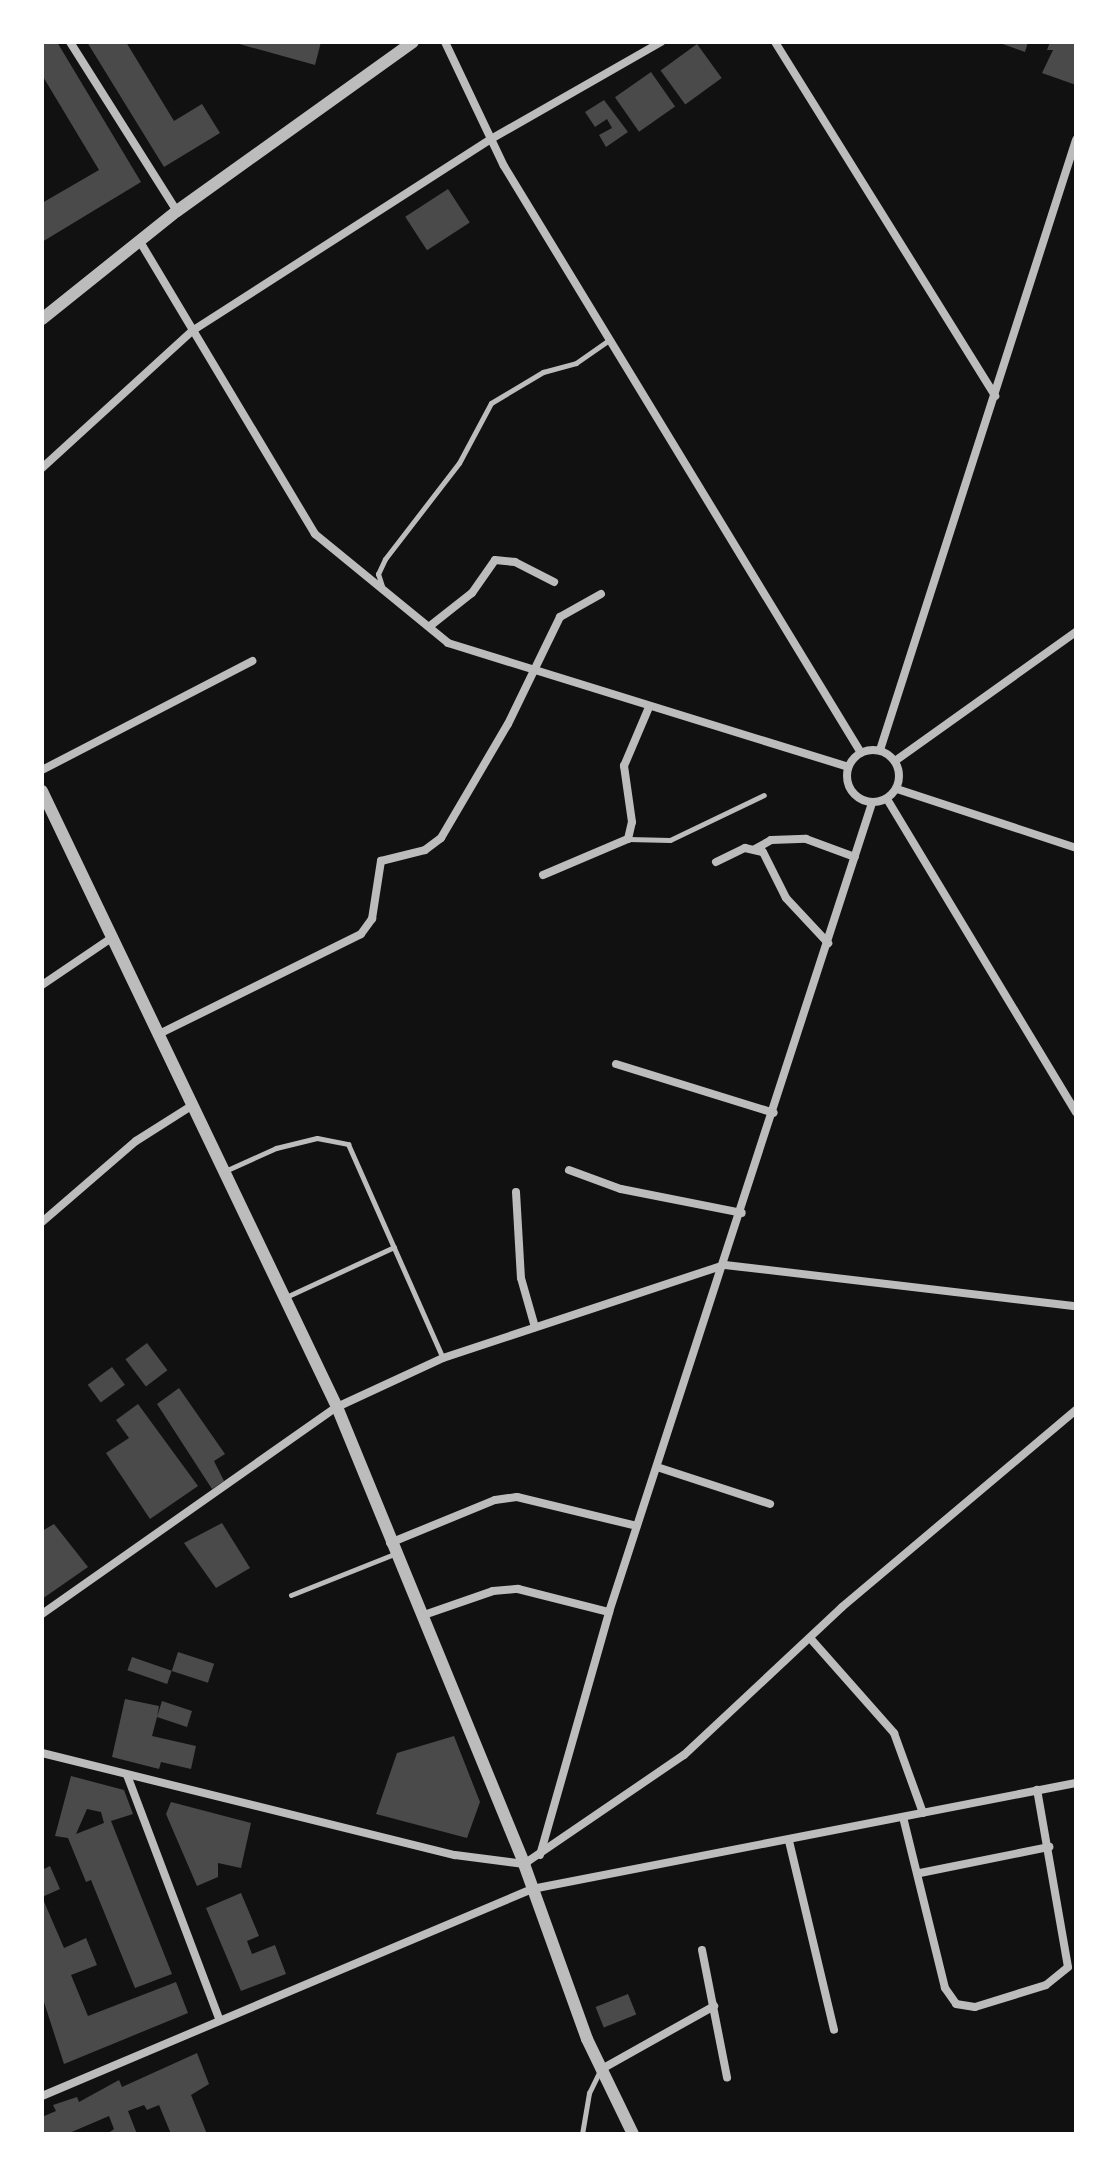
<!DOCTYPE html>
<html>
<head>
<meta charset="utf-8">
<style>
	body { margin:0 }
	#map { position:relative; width:1118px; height:2176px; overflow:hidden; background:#111; font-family:Inter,sans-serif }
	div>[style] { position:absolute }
	.building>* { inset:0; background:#4a4a4a; transform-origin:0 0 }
	.service>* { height:5px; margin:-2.5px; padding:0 2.5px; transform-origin:2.5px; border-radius:2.5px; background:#bcbcbc }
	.minor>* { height:8px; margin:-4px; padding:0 4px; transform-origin:4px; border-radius:4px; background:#bcbcbc }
	.minor>.ring { margin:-4px; padding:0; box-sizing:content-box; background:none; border:8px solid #bcbcbc; border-radius:50% }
	.tertiary>* { height:12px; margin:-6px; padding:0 6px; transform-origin:6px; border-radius:6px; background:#bcbcbc }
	span { translate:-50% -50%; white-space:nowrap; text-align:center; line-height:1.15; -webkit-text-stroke:8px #fff; paint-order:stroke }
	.frame { position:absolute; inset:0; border:44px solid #fff; pointer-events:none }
</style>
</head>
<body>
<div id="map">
	<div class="building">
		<i style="clip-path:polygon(42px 42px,57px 42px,141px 182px,42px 242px,42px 203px,99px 170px,42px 75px)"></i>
		<i style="clip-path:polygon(87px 42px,126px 42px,174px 121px,202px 104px,220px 133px,164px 167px)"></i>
		<i style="clip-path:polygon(232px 42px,321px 42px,315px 65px)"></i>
		<i style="clip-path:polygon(997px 42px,1028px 42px,1025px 52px)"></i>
		<i style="clip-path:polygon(1050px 42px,1076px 42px,1076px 85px,1042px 73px,1053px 50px,1047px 50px)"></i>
		<i style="left:697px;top:44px;width:42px;height:45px;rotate:54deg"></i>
		<i style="left:651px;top:72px;width:42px;height:44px;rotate:55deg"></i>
		<i style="clip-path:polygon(604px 100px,628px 132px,606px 147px,599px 135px,612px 128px,607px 119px,595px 127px,585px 112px)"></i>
		<i style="left:448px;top:189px;width:40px;height:51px;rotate:57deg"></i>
		<i style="left:147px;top:1343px;width:34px;height:27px;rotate:53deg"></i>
		<i style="left:112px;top:1367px;width:22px;height:30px;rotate:54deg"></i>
		<i style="clip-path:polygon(179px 1388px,225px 1454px,214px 1461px,224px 1481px,212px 1489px,157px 1404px)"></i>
		<i style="clip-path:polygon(138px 1404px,198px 1486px,150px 1519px,106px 1453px,129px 1438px,116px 1420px)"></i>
		<i style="clip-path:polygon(222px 1523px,250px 1568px,216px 1588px,184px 1543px)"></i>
		<i style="clip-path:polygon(54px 1524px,88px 1567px,42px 1599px,42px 1531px)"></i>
		<i style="left:178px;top:1652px;width:38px;height:20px;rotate:18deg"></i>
		<i style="left:132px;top:1657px;width:42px;height:14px;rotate:19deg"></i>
		<i style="clip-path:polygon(125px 1699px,159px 1706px,157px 1717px,162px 1701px,192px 1711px,187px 1727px,157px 1717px,152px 1736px,196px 1746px,191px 1769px,161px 1762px,159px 1769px,112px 1757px)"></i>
		<i style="clip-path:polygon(454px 1736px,480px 1802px,467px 1838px,376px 1814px,397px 1753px)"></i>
		<i style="clip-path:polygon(evenodd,71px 1776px,124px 1790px,133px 1814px,111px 1821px,172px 1974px,135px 1988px,91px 1880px,86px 1882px,68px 1838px,55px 1836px,71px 1776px,87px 1809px,101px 1812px,104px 1823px,76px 1834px,87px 1809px)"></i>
		<i style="clip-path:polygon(171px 1802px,251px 1823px,241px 1868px,218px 1863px,218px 1877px,197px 1886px,166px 1814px)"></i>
		<i style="clip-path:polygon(50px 1866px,60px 1889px,42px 1897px,64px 1948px,86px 1938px,97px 1965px,71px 1975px,88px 2016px,176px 1982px,188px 2013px,64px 2064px,42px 1996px,42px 1870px)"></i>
		<i style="clip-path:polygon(241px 1893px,259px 1936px,247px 1941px,252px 1954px,275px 1945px,286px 1974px,241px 1991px,206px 1908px)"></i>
		<i style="left:628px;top:1994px;width:22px;height:35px;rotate:68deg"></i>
		<i style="clip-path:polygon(197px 2053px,209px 2084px,191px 2095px,207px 2134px,171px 2134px,159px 2105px,147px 2110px,144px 2105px,128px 2111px,137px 2134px,107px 2134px,114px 2129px,109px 2116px,67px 2134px,42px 2134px,42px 2117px,56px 2111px,53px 2105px,77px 2097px,79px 2102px,119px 2080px,122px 2087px)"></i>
	</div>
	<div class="service">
		<i style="left:382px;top:586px;width:13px;rotate:-108deg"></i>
		<i style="left:378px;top:574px;width:17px;rotate:-65deg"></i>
		<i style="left:385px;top:559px;width:121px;rotate:-52.4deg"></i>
		<i style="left:459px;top:463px;width:68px;rotate:-61.9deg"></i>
		<i style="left:491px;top:403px;width:61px;rotate:-30.8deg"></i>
		<i style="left:543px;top:372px;width:34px;rotate:-15deg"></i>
		<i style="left:576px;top:363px;width:40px;rotate:-34.9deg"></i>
		<i style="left:628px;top:839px;width:42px;rotate:1.4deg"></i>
		<i style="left:670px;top:840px;width:104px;rotate:-25.6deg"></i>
		<i style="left:225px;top:1171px;width:56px;rotate:-24.3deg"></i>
		<i style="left:276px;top:1148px;width:42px;rotate:-13.7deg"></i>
		<i style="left:317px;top:1138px;width:32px;rotate:11deg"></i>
		<i style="left:348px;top:1144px;width:234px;rotate:66.1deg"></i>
		<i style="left:286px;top:1297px;width:119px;rotate:-24.8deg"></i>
		<i style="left:291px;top:1595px;width:111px;rotate:-21.7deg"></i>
		<i style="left:582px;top:2134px;width:42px;rotate:-80.3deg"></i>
		<i style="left:589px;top:2093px;width:25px;rotate:-64deg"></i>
	</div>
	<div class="minor">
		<i style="left:70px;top:42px;width:200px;rotate:57.7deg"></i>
		<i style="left:445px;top:42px;width:137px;rotate:64.6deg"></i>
		<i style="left:504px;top:166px;width:687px;rotate:58.69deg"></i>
		<i style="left:775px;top:42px;width:417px;rotate:58.1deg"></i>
		<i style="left:139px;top:240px;width:343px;rotate:59.1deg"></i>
		<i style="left:315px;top:534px;width:172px;rotate:39.3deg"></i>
		<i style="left:448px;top:643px;width:419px;rotate:17.2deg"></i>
		<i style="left:42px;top:468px;width:203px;rotate:-42.4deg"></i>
		<i style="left:192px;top:331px;width:355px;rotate:-32.7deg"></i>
		<i style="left:491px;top:139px;width:196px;rotate:-29.7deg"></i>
		<i style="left:430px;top:626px;width:53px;rotate:-38.2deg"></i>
		<i style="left:472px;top:593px;width:40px;rotate:-55.1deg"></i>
		<i style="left:495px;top:560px;width:20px;rotate:6deg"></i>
		<i style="left:515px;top:562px;width:44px;rotate:27.1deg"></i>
		<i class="ring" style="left:847px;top:750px;width:44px;height:44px"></i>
		<i style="left:880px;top:750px;width:641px;rotate:-72.19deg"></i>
		<i style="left:895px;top:761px;width:222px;rotate:-35.5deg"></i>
		<i style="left:42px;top:770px;width:237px;rotate:-27.4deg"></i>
		<i style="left:897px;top:789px;width:188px;rotate:18.2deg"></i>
		<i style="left:887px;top:799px;width:366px;rotate:58.9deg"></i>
		<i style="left:755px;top:849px;width:18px;rotate:-29deg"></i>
		<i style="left:771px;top:840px;width:35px;rotate:-2deg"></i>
		<i style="left:806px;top:839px;width:52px;rotate:20.2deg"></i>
		<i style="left:716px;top:862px;width:32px;rotate:-26deg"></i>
		<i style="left:745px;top:848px;width:18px;rotate:13deg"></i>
		<i style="left:763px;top:852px;width:51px;rotate:63.4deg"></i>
		<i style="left:786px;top:898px;width:62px;rotate:47deg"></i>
		<i style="left:543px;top:875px;width:92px;rotate:-23deg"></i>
		<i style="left:628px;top:839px;width:17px;rotate:-77deg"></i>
		<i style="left:632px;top:822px;width:57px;rotate:-98.1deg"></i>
		<i style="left:624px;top:766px;width:64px;rotate:-67deg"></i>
		<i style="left:42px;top:985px;width:86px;rotate:-34.1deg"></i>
		<i style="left:161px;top:1033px;width:223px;rotate:-26.3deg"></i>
		<i style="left:361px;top:934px;width:19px;rotate:-54deg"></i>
		<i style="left:372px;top:919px;width:59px;rotate:-81.2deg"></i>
		<i style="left:381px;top:861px;width:45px;rotate:-14deg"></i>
		<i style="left:425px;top:850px;width:20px;rotate:-37deg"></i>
		<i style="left:441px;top:838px;width:132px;rotate:-59.6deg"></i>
		<i style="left:508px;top:724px;width:119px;rotate:-64.1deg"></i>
		<i style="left:560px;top:617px;width:47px;rotate:-29.3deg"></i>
		<i style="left:616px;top:1064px;width:165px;rotate:17.2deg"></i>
		<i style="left:569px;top:1170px;width:55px;rotate:20.1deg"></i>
		<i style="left:621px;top:1189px;width:123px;rotate:11.2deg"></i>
		<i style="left:516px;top:1192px;width:86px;rotate:86.7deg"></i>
		<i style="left:521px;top:1278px;width:51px;rotate:74.1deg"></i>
		<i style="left:42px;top:1222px;width:124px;rotate:-40.8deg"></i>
		<i style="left:136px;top:1141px;width:67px;rotate:-32.3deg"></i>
		<i style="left:657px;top:1467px;width:119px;rotate:18.1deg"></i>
		<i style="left:390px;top:1543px;width:113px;rotate:-22.3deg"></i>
		<i style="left:495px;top:1500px;width:22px;rotate:-8deg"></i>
		<i style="left:517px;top:1497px;width:123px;rotate:13.6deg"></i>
		<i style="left:42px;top:1614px;width:360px;rotate:-35.1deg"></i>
		<i style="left:337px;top:1407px;width:117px;rotate:-24.8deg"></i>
		<i style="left:443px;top:1358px;width:297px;rotate:-18.3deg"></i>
		<i style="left:725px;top:1265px;width:353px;rotate:6.7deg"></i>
		<i style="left:421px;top:1616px;width:76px;rotate:-19.1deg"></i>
		<i style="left:493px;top:1591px;width:25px;rotate:-5deg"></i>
		<i style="left:518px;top:1589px;width:94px;rotate:14.2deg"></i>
		<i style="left:810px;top:1638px;width:127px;rotate:48.5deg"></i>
		<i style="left:894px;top:1733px;width:85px;rotate:70.1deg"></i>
		<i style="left:42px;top:1753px;width:425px;rotate:13.9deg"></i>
		<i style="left:455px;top:1855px;width:70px;rotate:7.4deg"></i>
		<i style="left:524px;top:1864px;width:194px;rotate:-34.3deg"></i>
		<i style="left:684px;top:1755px;width:216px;rotate:-43.1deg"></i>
		<i style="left:842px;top:1607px;width:306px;rotate:-40.1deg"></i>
		<i style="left:127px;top:1775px;width:261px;rotate:69.3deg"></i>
		<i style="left:903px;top:1817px;width:176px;rotate:76.2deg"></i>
		<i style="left:945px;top:1988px;width:19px;rotate:55deg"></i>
		<i style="left:956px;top:2004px;width:19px;rotate:9deg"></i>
		<i style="left:975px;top:2007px;width:74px;rotate:-17.2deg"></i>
		<i style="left:1046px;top:1985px;width:28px;rotate:-39deg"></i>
		<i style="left:1068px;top:1967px;width:180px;rotate:-99.9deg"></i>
		<i style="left:789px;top:1841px;width:194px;rotate:76.6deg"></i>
		<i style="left:540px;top:1855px;width:253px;rotate:-74.1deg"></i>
		<i style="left:609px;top:1612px;width:851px;rotate:-71.99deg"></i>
		<i style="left:920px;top:1873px;width:132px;rotate:-11.4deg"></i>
		<i style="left:702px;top:1950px;width:130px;rotate:78.9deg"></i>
		<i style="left:600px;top:2070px;width:131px;rotate:-29.3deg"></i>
		<i style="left:42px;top:2096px;width:532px;rotate:-22.9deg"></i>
		<i style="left:532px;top:1889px;width:554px;rotate:-11.03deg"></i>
	</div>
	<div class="tertiary">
		<i style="left:42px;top:319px;width:173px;rotate:-38.7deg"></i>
		<i style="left:177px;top:211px;width:290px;rotate:-35.6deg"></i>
		<i style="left:42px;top:791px;width:683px;rotate:64.41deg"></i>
		<i style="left:337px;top:1407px;width:494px;rotate:67.7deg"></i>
		<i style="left:524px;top:1864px;width:186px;rotate:70.2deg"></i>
		<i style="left:587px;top:2039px;width:106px;rotate:64.2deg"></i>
	</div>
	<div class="frame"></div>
</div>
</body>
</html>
